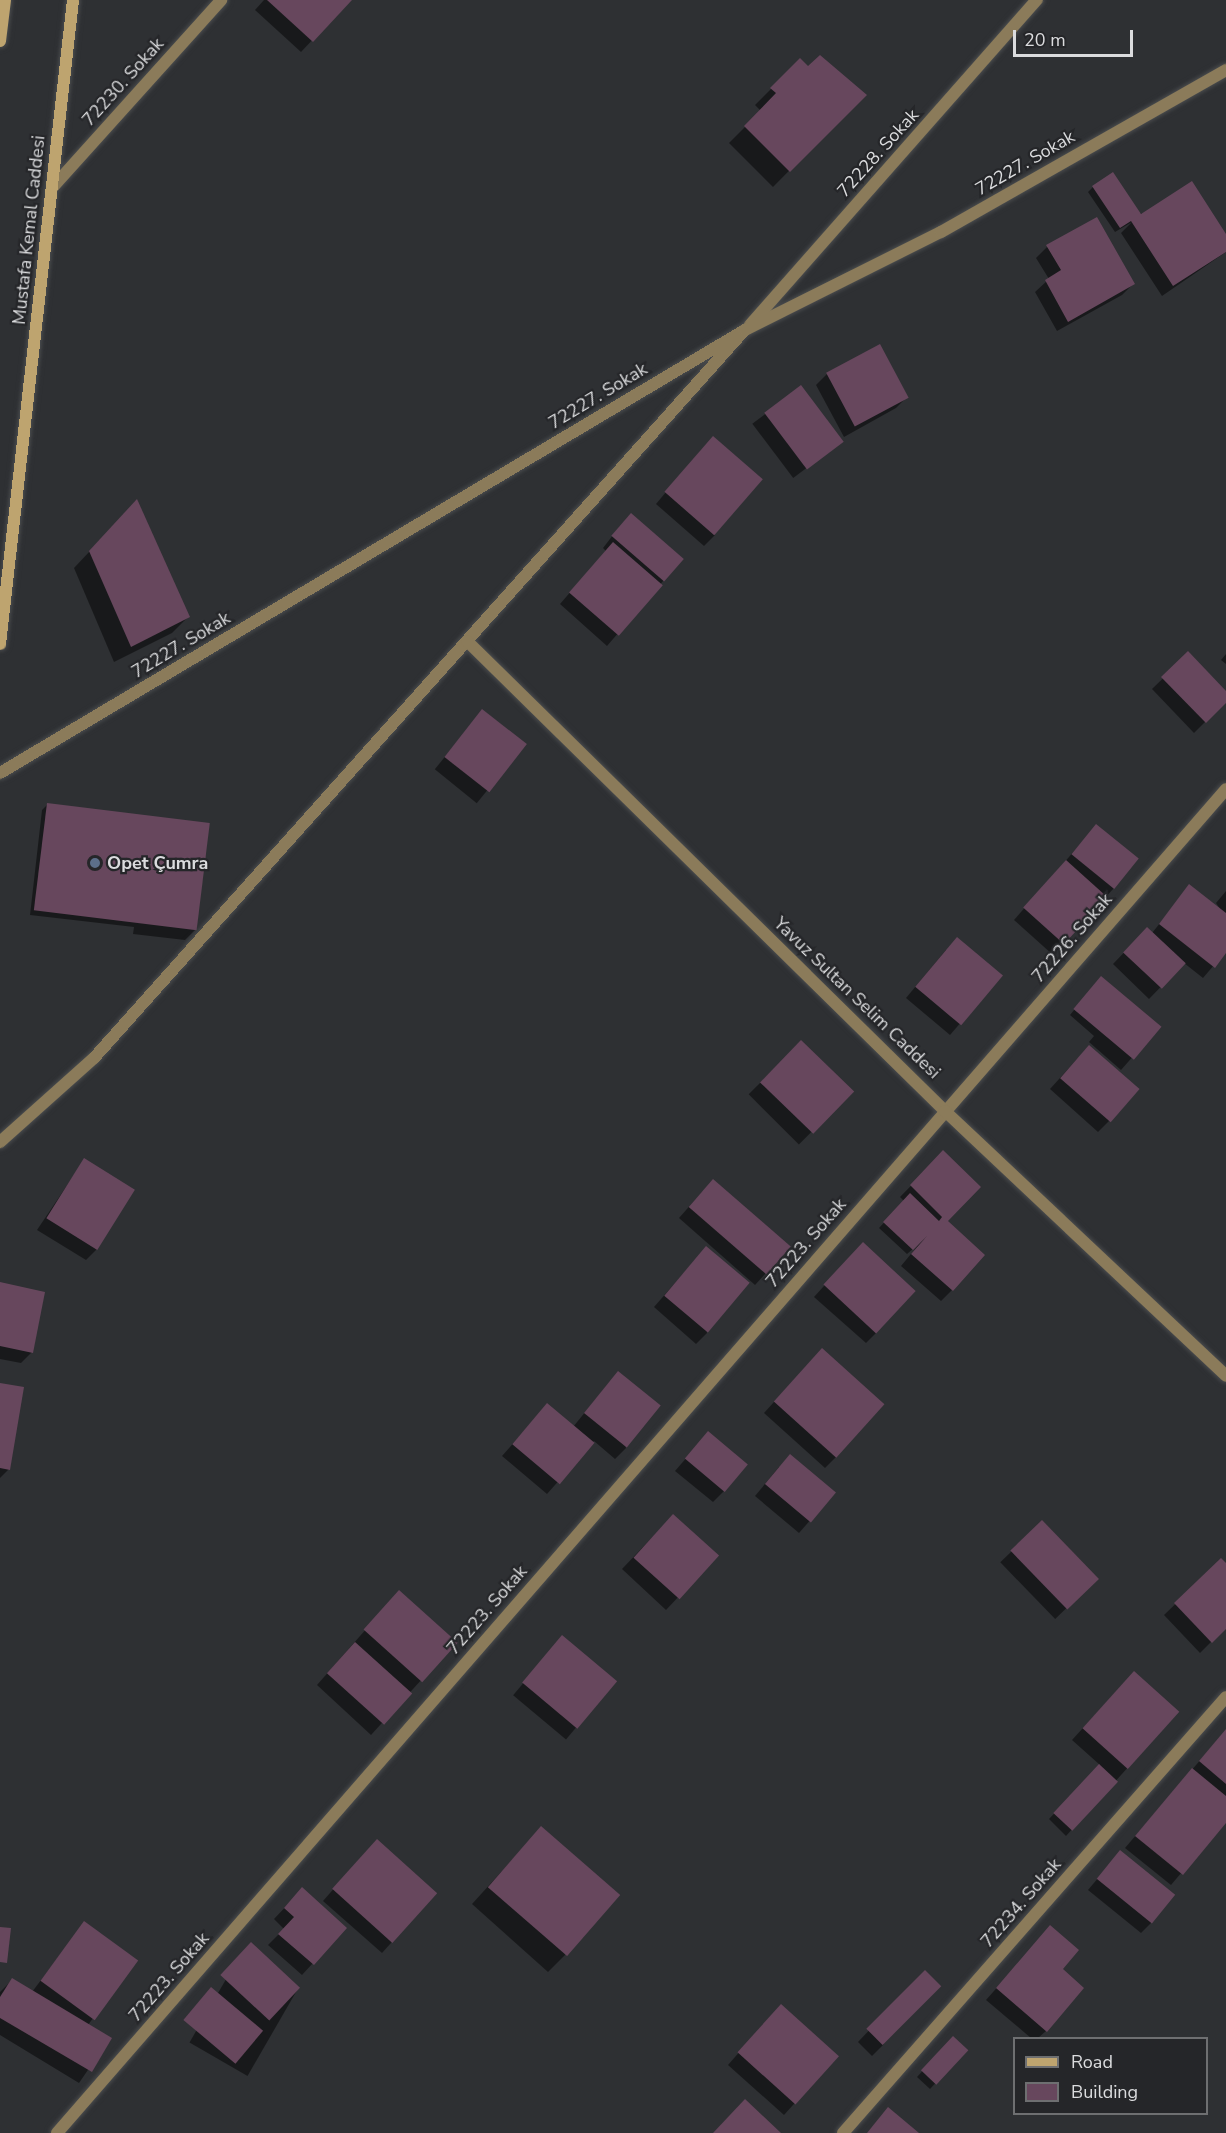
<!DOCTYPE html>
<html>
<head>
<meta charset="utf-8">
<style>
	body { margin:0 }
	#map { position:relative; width:1226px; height:2133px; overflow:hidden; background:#2e3033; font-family:"Nunito Sans",sans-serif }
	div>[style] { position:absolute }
	.shadow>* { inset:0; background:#0007; transform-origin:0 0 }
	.building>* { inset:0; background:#67475d; transform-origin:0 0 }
	.roads { filter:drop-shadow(0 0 2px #4a4c4e) drop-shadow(0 0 2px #4a4c4e) }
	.service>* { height:12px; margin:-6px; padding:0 6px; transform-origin:6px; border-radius:6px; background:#8b7b5a }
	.minor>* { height:12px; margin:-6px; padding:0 6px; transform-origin:6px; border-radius:6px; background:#8b7b5a }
	.tertiary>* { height:12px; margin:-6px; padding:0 6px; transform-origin:6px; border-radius:6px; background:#8b7b5a }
	.secondary>* { height:12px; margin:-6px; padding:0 6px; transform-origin:6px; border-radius:6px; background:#bea46f }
	.dots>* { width:16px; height:16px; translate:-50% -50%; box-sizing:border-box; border:3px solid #252629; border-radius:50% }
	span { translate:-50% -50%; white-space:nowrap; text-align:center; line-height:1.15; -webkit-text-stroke:4.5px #252629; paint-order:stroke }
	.street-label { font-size:18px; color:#dbdcde }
	.poi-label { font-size:18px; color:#dbdcde; font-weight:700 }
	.left { translate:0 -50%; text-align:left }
	.legend { position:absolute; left:1013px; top:2037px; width:195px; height:78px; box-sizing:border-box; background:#252629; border:2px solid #6e6f71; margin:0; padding:8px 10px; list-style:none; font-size:18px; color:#dbdcde }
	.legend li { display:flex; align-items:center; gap:12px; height:30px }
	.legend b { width:30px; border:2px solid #6e6f71 }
	.scale { position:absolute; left:1013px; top:30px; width:120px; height:27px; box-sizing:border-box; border:3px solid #dbdcde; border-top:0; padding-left:8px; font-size:18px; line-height:21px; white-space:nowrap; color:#dbdcde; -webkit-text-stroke:4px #252629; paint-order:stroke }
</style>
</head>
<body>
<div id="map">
	<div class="shadow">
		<i style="clip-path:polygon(264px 0,350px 0,301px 52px,255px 10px)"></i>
		<i style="clip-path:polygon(800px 60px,808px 68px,864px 95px,773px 187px,729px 143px,761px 111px,755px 105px)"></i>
		<i style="clip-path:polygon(1093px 187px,1139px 213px,1226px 237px,1226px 252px,1162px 296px,1121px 233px,1132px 222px,1115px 232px,1088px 192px)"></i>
		<i style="clip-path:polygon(1047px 247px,1133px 284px,1122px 295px,1057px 331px,1035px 292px,1049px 279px,1036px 258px)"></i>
		<i style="clip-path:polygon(827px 374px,907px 397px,896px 408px,844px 437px,816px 385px)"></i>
		<i style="left:801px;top:387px;width:68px;height:61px;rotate:53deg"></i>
		<i style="clip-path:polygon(702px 449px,715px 535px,704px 546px,656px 504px)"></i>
		<i style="clip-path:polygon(121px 518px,188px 617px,172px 633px,114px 662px,74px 568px)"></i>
		<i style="clip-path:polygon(620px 526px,682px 559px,607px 646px,560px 604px,606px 551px,603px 548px)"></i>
		<i style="clip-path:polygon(1188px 654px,1226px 693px,1226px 701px,1194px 733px,1152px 689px)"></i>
		<i style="clip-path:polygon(1226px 654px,1226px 664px,1221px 660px)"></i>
		<i style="left:482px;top:711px;width:54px;height:75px;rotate:39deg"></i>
		<i style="clip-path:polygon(47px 805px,209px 824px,196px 929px,185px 940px,133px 934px,134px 927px,30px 915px,42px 810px)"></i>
		<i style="clip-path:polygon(1096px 826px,1114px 888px,1053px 955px,1014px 920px)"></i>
		<i style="clip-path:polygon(1190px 886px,1222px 912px,1216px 903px,1226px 891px,1226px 951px,1203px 978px,1184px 963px,1149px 999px,1113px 964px,1136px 940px,1152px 933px)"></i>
		<i style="clip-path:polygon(946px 950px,1001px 976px,950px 1035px,906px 998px)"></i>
		<i style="clip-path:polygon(1096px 983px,1159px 1027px,1121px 1070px,1089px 1042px,1094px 1036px,1070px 1015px)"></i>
		<i style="left:801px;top:1042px;width:71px;height:74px;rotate:45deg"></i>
		<i style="clip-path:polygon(1078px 1058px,1109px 1121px,1098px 1132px,1050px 1089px)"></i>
		<i style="clip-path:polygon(944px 1152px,952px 1290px,941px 1301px,901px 1266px,920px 1243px,907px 1254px,879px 1228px,904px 1201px,900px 1197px)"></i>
		<i style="clip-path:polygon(84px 1160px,97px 1249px,86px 1260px,37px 1230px)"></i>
		<i style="clip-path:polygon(702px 1192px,789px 1248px,755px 1285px,679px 1218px)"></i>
		<i style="clip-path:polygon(852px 1255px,877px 1332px,866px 1343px,814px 1297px)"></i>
		<i style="clip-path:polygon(696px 1259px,707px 1333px,696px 1344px,654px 1307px)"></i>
		<i style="clip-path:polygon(0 1284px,32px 1352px,21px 1363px,0 1359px)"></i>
		<i style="clip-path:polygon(811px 1361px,836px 1457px,825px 1468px,764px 1413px)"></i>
		<i style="clip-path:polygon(0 1384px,9px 1469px,0 1478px)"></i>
		<i style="clip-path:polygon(608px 1384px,626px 1448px,615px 1459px,594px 1441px,547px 1494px,502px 1456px,547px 1405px,573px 1427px)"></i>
		<i style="clip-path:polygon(708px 1433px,724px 1491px,713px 1502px,675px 1471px)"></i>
		<i style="clip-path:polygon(779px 1467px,834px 1493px,799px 1533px,755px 1496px)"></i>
		<i style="left:1042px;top:1522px;width:79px;height:58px;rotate:46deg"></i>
		<i style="clip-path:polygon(662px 1527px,717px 1556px,666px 1610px,622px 1569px)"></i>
		<i style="clip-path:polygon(1221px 1560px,1226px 1565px,1226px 1627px,1200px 1653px,1164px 1615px)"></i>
		<i style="clip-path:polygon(389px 1603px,455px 1643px,371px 1735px,317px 1685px)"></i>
		<i style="left:562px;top:1637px;width:69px;height:76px;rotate:40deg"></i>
		<i style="clip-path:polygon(1123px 1684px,1177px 1713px,1066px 1836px,1049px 1819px,1100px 1765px,1072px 1740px)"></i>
		<i style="clip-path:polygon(1226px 1730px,1226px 1820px,1171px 1885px,1125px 1848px)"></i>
		<i style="clip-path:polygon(541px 1828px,565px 1955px,548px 1972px,472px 1904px)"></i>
		<i style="clip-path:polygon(366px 1852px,436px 1893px,382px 1953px,323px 1901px)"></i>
		<i style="clip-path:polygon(1120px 1852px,1152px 1922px,1141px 1933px,1088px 1890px)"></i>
		<i style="clip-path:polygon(292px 1900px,345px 1928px,302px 1975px,268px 1945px,284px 1929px,274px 1919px)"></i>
		<i style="clip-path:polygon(84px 1923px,136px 1960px,88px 2025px,110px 2038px,79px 2083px,0 2035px,0 1992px,12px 1980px,32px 1992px)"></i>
		<i style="left:240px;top:1955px;width:67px;height:101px;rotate:30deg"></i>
		<i style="clip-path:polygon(1023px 1958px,1060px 1970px,1046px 2031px,1038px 2038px,1031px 2038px,986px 2000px)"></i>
		<i style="clip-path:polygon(914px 1983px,883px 2045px,872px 2056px,858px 2042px)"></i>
		<i style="clip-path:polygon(770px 2017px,837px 2056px,784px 2115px,728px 2065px)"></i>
		<i style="clip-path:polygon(948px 2043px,966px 2050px,930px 2089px,917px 2077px)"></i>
	</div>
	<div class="building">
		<i style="clip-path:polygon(267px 0,352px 0,313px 42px)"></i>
		<i style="clip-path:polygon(820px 55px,867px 95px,790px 172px,744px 126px,776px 93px,770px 88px,800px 58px,808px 66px)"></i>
		<i style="clip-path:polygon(1113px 172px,1141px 214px,1192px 181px,1226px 234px,1226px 252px,1173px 286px,1131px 221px,1120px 228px,1092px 186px)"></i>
		<i style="clip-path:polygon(1097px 217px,1135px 284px,1068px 322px,1045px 280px,1061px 270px,1046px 245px)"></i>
		<i style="left:880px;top:344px;width:61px;height:61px;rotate:62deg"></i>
		<i style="left:801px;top:385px;width:71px;height:46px;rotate:53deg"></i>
		<i style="left:713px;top:436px;width:66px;height:74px;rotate:41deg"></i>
		<i style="clip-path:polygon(137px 499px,190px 617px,131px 647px,89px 551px)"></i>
		<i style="left:631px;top:513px;width:70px;height:30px;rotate:41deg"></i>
		<i style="left:613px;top:542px;width:66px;height:67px;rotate:41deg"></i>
		<i style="clip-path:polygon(1188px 651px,1226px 691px,1226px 703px,1206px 723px,1161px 677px)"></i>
		<i style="left:482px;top:709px;width:57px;height:61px;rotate:38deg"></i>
		<i style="left:47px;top:803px;width:164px;height:108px;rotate:7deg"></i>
		<i style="left:1096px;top:824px;width:55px;height:39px;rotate:39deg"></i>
		<i style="left:1066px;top:860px;width:55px;height:64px;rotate:42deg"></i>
		<i style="clip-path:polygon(1189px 884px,1226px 913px,1226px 953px,1215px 968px,1159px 924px)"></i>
		<i style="left:1147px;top:927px;width:53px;height:35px;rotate:43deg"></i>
		<i style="left:957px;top:937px;width:60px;height:65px;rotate:40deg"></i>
		<i style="left:1101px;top:976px;width:79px;height:43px;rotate:40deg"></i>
		<i style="left:801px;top:1040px;width:74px;height:59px;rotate:44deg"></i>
		<i style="left:1089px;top:1045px;width:67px;height:44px;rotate:41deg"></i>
		<i style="clip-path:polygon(943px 1150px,981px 1187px,948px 1221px,985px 1255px,953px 1291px,911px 1254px,927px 1236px,913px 1250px,883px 1222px,910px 1193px,939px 1221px,942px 1217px,910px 1185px)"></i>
		<i style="left:84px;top:1158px;width:60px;height:71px;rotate:32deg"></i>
		<i style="left:713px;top:1179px;width:103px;height:37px;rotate:41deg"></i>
		<i style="left:863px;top:1242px;width:72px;height:58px;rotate:43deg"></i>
		<i style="left:706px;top:1246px;width:57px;height:65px;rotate:40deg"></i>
		<i style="clip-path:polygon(0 1282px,45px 1292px,33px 1353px,0 1346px)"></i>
		<i style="left:822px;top:1348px;width:84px;height:72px;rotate:42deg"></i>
		<i style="left:618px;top:1371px;width:55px;height:54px;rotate:39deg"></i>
		<i style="clip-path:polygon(0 1383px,24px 1387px,10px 1470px,0 1468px)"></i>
		<i style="left:547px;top:1403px;width:62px;height:54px;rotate:40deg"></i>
		<i style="left:708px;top:1431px;width:52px;height:36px;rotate:40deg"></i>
		<i style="left:790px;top:1454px;width:60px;height:39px;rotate:40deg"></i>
		<i style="left:673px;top:1514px;width:62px;height:59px;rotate:42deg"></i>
		<i style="left:1042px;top:1520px;width:82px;height:44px;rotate:46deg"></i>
		<i style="clip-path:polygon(1221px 1558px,1226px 1563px,1226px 1629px,1212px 1643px,1174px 1603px)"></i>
		<i style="left:399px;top:1590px;width:79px;height:53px;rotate:42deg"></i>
		<i style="left:562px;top:1635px;width:72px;height:62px;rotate:40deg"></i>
		<i style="left:355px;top:1642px;width:77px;height:42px;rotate:42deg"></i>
		<i style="left:1134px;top:1671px;width:61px;height:77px;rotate:42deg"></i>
		<i style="clip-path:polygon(1226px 1729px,1226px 1784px,1199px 1761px)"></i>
		<i style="left:1099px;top:1764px;width:26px;height:67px;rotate:43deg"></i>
		<i style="clip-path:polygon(1192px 1768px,1226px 1796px,1226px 1823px,1183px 1875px,1135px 1836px)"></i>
		<i style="left:541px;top:1826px;width:105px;height:81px;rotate:41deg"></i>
		<i style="left:377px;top:1839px;width:81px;height:67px;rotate:42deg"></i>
		<i style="left:1120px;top:1850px;width:71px;height:37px;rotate:39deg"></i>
		<i style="clip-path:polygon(302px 1887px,347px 1928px,314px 1965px,278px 1934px,294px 1917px,284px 1908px)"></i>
		<i style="left:84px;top:1921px;width:67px;height:74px;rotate:36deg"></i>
		<i style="clip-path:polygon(1050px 1925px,1079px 1950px,1063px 1969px,1084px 1988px,1047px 2032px,996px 1988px)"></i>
		<i style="clip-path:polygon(0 1927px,11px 1928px,7px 1963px,0 1962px)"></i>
		<i style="left:251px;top:1942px;width:67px;height:45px;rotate:43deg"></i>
		<i style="left:925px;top:1970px;width:23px;height:83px;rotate:45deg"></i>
		<i style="clip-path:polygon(12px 1978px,112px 2038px,92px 2072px,0 2018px,0 1997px)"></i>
		<i style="left:211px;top:1987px;width:68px;height:43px;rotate:40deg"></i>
		<i style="left:781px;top:2004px;width:78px;height:65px;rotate:42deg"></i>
		<i style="left:953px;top:2036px;width:21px;height:47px;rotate:43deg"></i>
		<i style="clip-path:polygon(745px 2099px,781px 2133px,713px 2133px)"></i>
		<i style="clip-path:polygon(888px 2107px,919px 2133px,867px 2133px)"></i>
	</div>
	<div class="roads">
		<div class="service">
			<i style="left:0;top:1142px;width:126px;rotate:-41.8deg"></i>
			<i style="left:94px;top:1058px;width:974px;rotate:-48.21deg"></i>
		</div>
		<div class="minor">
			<i style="left:52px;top:188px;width:253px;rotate:-48deg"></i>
			<i style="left:750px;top:325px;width:434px;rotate:-48.6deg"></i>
			<i style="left:0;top:773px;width:867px;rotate:-30.74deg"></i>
			<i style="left:745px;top:330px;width:219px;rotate:-26.6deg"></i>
			<i style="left:941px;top:232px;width:328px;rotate:-29.6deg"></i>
			<i style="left:57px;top:2133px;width:1781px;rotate:-48.98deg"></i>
			<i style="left:843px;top:2133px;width:580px;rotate:-48.7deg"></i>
		</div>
		<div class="tertiary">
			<i style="left:467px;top:641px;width:670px;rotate:44.52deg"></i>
			<i style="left:945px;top:1111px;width:386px;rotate:43.3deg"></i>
		</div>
		<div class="secondary">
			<i style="left:0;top:41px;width:41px;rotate:-83deg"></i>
			<i style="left:0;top:644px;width:648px;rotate:-83.53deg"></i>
		</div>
	</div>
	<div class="dots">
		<i style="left:95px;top:863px;background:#5c6f8a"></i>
	</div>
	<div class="street-label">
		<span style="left:123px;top:82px;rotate:-48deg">72230. Sokak</span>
		<span style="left:878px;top:153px;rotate:-48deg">72228. Sokak</span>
		<span style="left:1025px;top:163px;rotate:-30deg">72227. Sokak</span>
		<span style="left:29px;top:230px;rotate:-84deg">Mustafa Kemal Caddesi</span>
		<span style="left:598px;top:396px;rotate:-31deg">72227. Sokak</span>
		<span style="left:181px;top:645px;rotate:-31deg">72227. Sokak</span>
		<span style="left:1072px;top:938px;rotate:-49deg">72226. Sokak</span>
		<span style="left:857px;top:998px;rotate:44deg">Yavuz Sultan Selim Caddesi</span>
		<span style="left:806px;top:1243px;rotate:-49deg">72223. Sokak</span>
		<span style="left:487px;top:1610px;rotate:-49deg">72223. Sokak</span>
		<span style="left:1021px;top:1903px;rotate:-49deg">72234. Sokak</span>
		<span style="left:169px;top:1977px;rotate:-49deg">72223. Sokak</span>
	</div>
	<div class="poi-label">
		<span class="left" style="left:107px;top:863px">Opet Çumra</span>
	</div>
	<ul class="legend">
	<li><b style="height:8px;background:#bea46f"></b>Road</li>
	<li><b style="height:16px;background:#67475d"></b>Building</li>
	</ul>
	<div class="scale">20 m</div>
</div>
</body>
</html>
